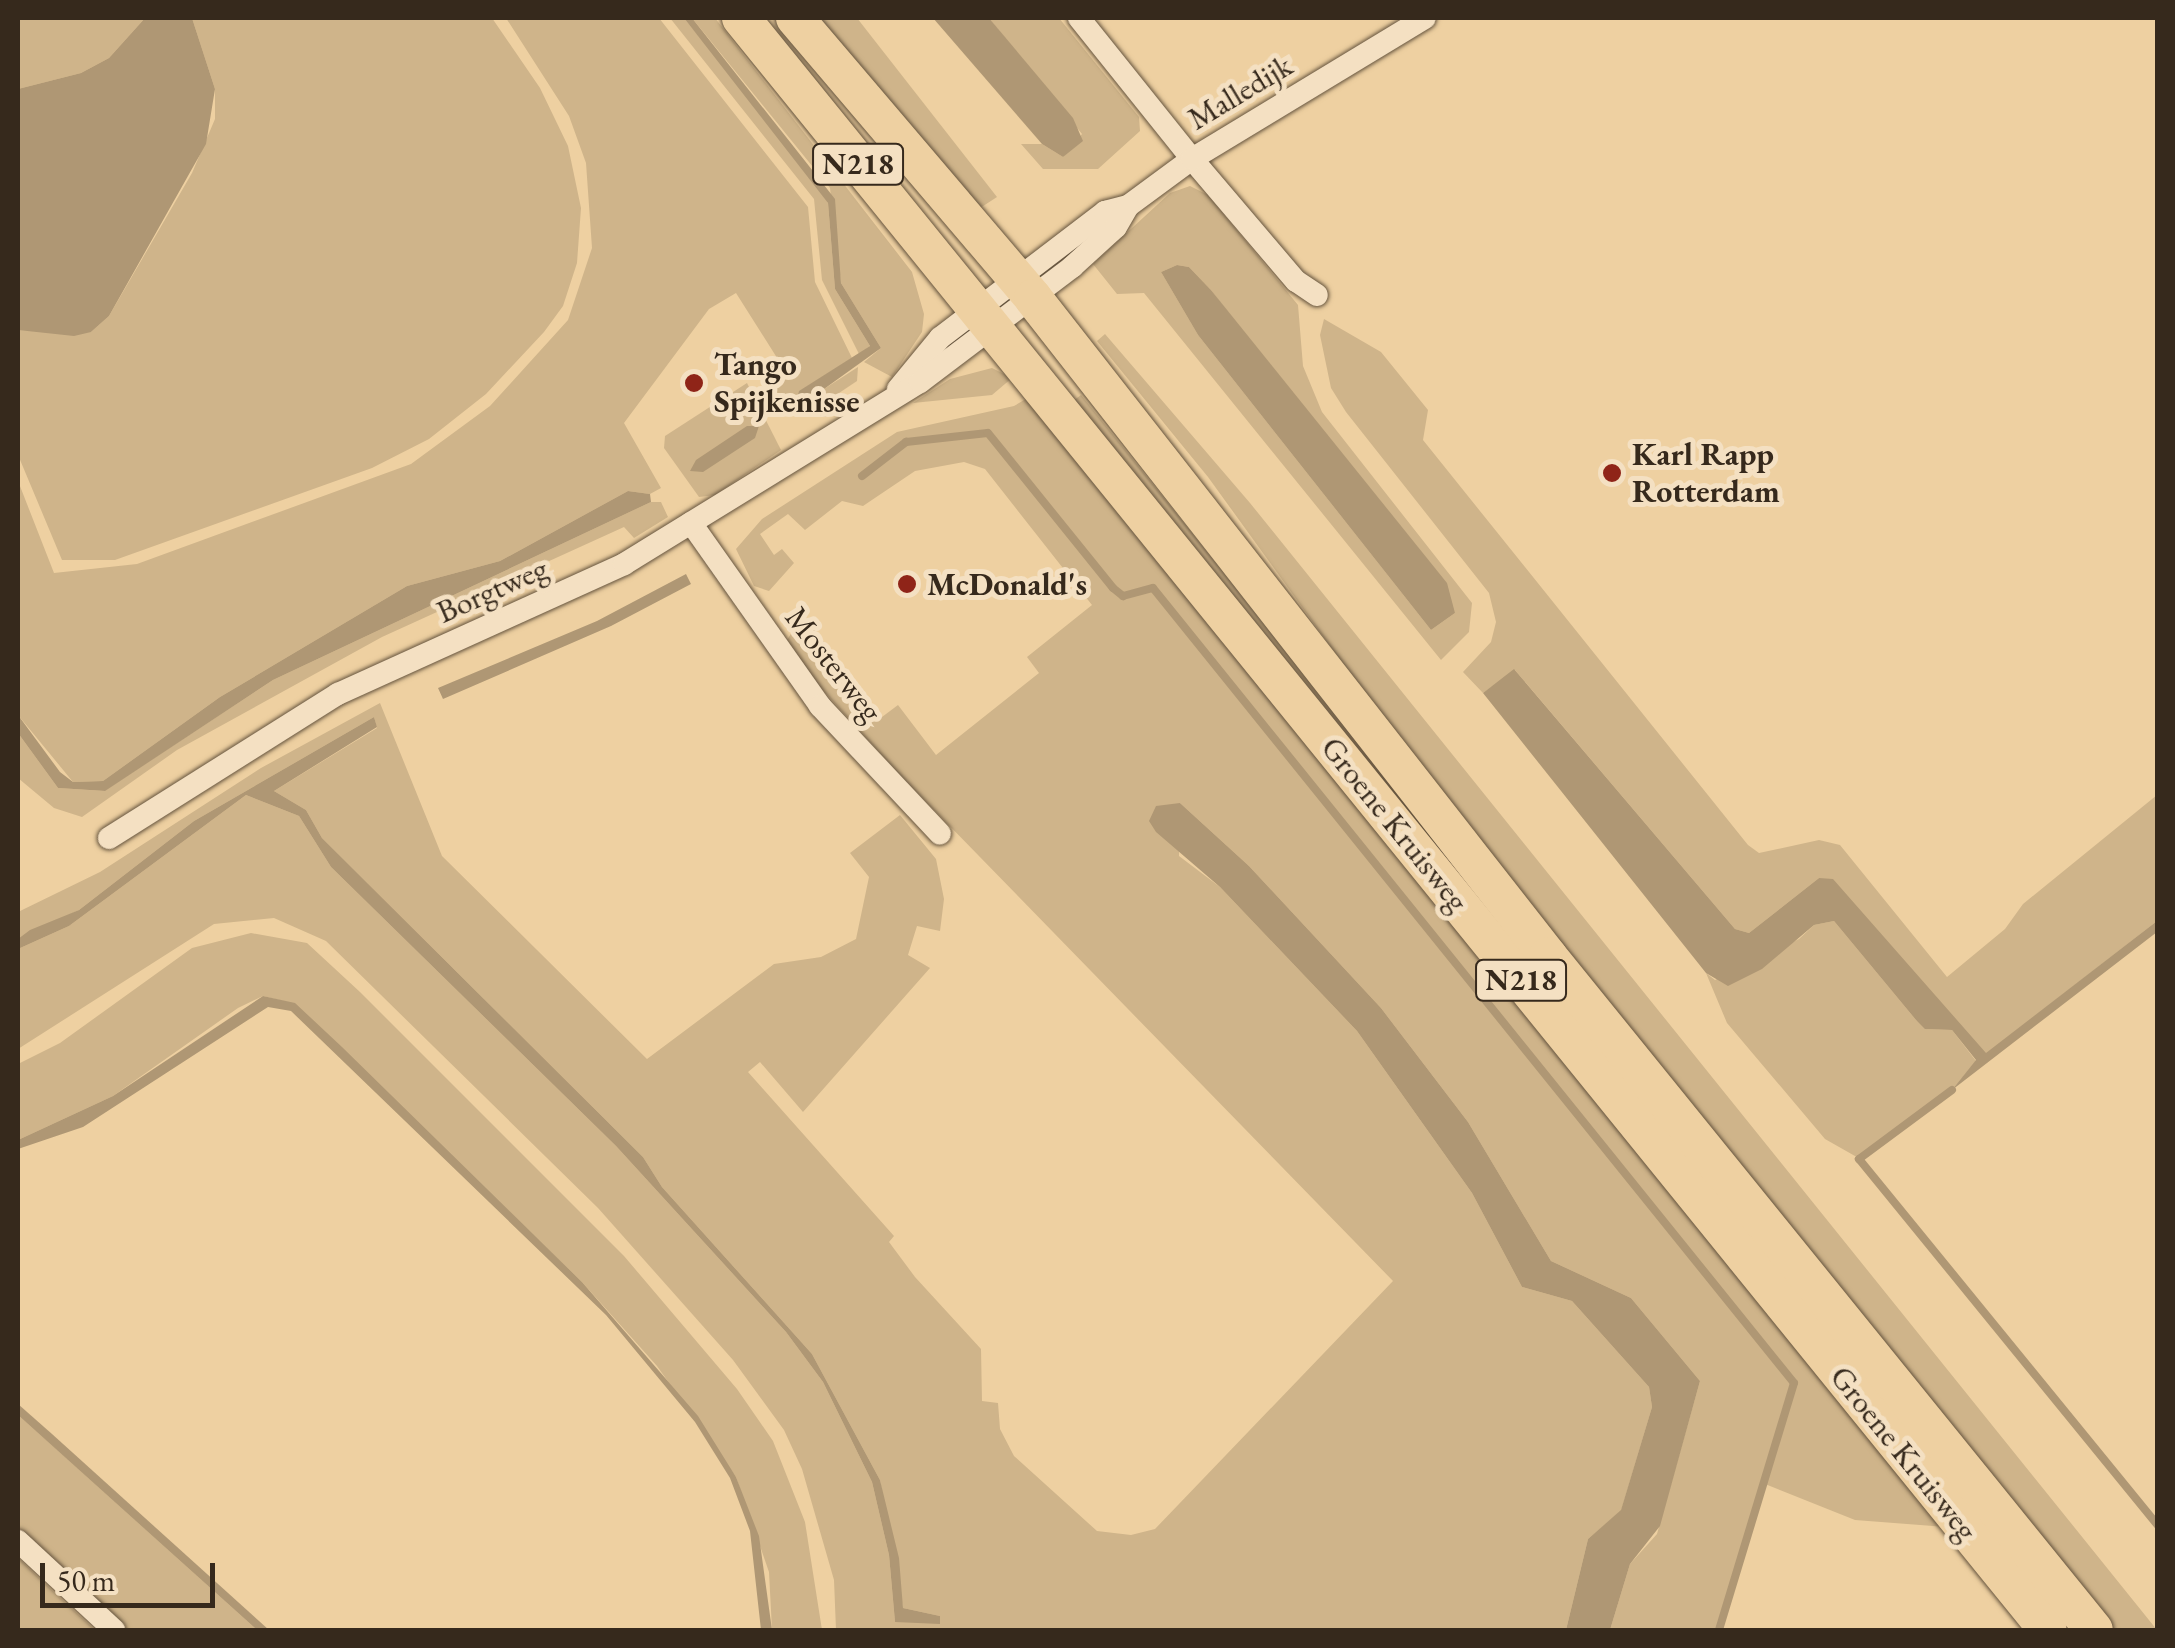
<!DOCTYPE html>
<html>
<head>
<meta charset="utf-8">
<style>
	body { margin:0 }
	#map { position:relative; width:2175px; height:1648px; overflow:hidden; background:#eed0a1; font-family:"EB Garamond",serif }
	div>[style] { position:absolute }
	.green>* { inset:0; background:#cfb48a }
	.water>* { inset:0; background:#af9774 }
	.stream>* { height:8px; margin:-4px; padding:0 4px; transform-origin:4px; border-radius:4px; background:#af9774 }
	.roads { filter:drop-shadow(0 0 2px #64533d) drop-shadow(0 0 2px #64533d) }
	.minor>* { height:22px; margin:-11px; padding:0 11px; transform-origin:11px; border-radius:11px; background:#f4e0c2 }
	.primary>* { height:38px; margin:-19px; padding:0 19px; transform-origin:19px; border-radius:19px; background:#eed0a1 }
	.dots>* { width:28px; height:28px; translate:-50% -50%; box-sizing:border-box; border:5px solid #f4e0c2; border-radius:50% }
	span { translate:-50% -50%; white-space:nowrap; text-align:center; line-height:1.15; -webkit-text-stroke:10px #f4e0c2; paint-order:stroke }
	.shield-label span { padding:2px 8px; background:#f4e0c2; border:2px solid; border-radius:8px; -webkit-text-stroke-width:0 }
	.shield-label { font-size:30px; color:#36291c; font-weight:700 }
	.street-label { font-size:32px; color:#36291c }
	.poi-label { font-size:32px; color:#36291c; font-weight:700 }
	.left { translate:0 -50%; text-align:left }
	.frame { position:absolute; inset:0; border:20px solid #36291c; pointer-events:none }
	.scale { position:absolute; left:40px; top:1563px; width:175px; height:45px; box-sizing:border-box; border:5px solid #36291c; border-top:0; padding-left:12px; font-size:30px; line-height:35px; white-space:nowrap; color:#36291c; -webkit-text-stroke:8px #f4e0c2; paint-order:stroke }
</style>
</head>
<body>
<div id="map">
	<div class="green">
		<i style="clip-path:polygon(18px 18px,145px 18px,109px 58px,81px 73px,18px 89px)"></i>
		<i style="clip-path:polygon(192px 18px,492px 18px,540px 88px,568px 146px,581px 208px,577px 263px,563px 306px,544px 332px,486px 394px,429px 439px,372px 468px,115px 560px,62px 560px,18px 455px,18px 330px,91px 332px,109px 316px,192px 173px,215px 119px,215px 89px)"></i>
		<i style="clip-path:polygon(506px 18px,659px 18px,808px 207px,815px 282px,852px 358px,800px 391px,814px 405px,824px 389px,858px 367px,857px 381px,833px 397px,834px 412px,825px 417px,793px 415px,775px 390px,771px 367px,779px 361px,736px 293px,709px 309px,624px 423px,661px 488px,650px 494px,628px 491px,500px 561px,407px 586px,220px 697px,103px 781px,73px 782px,18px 715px,18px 481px,54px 573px,137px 564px,411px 464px,490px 406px,568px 320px,592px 248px,586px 163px,569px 116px)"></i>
		<i style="clip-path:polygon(670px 18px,684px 18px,820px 186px,828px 203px,835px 289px,870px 346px,859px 354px,822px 280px,814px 199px)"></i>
		<i style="clip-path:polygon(692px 18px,715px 18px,912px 272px,924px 314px,922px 332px,892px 377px,864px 362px,881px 348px,841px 283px,830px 188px)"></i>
		<i style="clip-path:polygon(814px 18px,857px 18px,997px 197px,977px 210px)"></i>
		<i style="clip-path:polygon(989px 18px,1059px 18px,1139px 117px,1140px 131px,1098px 169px,1043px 169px,1021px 144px,1042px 144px,1063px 157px,1082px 134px)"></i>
		<i style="clip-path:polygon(evenodd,1190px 186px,1208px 195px,1298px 305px,1303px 366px,1322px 412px,1472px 603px,1469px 632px,1441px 660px,1144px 293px,1117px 294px,1093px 264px,1170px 193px,1190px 186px,1177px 265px,1189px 267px,1211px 290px,1455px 613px,1431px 630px,1198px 335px,1161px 272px,1177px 265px)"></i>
		<i style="clip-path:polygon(1324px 319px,1381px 352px,1428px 410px,1423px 440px,1748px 845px,1759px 853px,1819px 840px,1840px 845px,1947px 977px,2005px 929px,2023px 904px,2157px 795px,2157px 921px,1986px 1054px,1819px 878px,1749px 933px,1735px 929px,1515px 670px,1483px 693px,1463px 672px,1491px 642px,1496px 622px,1489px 593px,1346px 412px,1331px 388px,1320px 335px)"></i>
		<i style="clip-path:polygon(1105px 334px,1250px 503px,2157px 1630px,2111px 1630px,1435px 791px,1208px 477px,1097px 341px)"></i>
		<i style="clip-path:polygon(992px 368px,1012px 378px,992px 395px,913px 403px,950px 379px)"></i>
		<i style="clip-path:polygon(747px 383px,781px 450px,715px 495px,699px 497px,664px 448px,665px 436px)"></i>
		<i style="clip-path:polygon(1081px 395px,1344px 722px,2078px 1630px,2064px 1630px,1070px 403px)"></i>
		<i style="clip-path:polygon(1031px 396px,1946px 1527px,1855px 1520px,1765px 1484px,1719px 1630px,1610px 1630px,1630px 1564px,1657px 1534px,1700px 1381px,1631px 1298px,1551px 1261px,1468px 1122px,1381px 1008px,1249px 866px,1180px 803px,1179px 856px,1220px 887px,1357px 1031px,1472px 1193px,1522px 1287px,1572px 1301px,1649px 1387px,1652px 1407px,1621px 1511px,1588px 1539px,1566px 1630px,836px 1630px,834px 1580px,802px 1469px,784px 1430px,733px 1360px,598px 1208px,326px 941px,274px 918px,214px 924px,18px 1049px,18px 949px,69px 926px,246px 795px,299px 816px,331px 867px,616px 1146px,786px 1332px,823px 1382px,872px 1482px,889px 1555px,895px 1622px,940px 1616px,903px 1608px,880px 1480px,812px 1354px,662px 1187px,643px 1157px,322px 838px,306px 810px,274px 791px,377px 728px,374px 717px,194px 821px,79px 910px,18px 939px,18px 912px,100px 872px,261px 768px,380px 703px,442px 856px,647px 1059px,774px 964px,821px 957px,856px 939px,869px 877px,850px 853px,900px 815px,936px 859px,944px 899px,940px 931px,917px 926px,908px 955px,930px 968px,803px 1112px,760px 1062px,748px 1072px,894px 1236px,889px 1242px,915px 1277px,981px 1349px,982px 1401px,998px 1403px,1000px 1429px,1014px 1456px,1097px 1531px,1131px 1535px,1155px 1529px,1393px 1281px,900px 775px,820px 687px,787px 640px,803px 615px,882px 717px,898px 705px,936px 755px,1039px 673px,1027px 657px,1092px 605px,985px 469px,964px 462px,915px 471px,863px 506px,842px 501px,805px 530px,788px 514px,760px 534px,774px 555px,782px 549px,794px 563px,769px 591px,754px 586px,736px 549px,762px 519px,897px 432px,1014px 406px)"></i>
		<i style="clip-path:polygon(651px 502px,661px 502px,668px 517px,634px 538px,624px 527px,382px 637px,177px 750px,82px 817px,54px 808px,18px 778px,18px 733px,58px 788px,104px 791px,273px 680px)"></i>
		<i style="clip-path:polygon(1834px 921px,1916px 1020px,1926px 1029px,1952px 1030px,1976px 1061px,1952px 1090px,1862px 1160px,1825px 1139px,1727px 1023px,1706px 973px,1715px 980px,1799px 939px,1814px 925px)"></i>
		<i style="clip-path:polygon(251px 933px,307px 943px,360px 992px,624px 1256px,737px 1389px,773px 1441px,805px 1522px,822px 1630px,772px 1630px,769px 1572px,736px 1477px,657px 1366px,582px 1282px,295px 1004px,263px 996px,238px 1008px,113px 1096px,18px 1140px,18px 1064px,60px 1043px,192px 948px)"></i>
		<i style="clip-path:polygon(18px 1415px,56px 1449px,257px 1630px,128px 1630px,18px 1529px)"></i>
		<i style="clip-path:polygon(18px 1558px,59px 1597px,95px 1630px,18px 1630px)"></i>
	</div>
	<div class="water">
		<i style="clip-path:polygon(145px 18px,192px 18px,215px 89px,206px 144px,109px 316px,91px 332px,74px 336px,18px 330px,18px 89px,81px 73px,109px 58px)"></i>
		<i style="clip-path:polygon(684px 18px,692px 18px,835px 199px,841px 283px,881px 348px,824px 389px,814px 405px,797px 400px,799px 391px,870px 346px,835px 289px,828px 203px)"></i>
		<i style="clip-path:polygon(933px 18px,989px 18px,1073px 118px,1083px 141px,1063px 157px,1042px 144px)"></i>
		<i style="clip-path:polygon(1177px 265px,1189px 267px,1211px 290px,1447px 583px,1455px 613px,1431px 630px,1198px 335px,1161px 272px)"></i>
		<i style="clip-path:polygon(747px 426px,759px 426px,755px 438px,703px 472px,690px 471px,696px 460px)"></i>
		<i style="clip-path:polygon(628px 491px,650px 494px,651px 502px,273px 680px,105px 791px,58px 788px,18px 733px,18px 715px,60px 772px,73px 782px,103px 781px,220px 697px,407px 586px,500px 561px)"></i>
		<i style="clip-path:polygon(686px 574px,691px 584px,611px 626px,443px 699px,438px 688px,597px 621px)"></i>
		<i style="clip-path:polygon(1514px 669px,1735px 929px,1749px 933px,1819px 878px,1833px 879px,1986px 1053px,2157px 921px,2157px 932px,1952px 1090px,1976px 1060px,1952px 1030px,1925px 1029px,1916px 1020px,1834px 921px,1814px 925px,1762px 969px,1728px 986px,1706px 973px,1483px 693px)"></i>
		<i style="clip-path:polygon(374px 717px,377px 727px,274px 791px,306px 810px,322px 838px,643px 1157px,662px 1187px,812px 1354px,880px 1480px,899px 1558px,903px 1608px,940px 1616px,940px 1624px,895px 1622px,889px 1555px,872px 1482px,823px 1382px,786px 1332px,616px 1146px,331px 867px,299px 816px,246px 795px,69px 926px,18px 949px,18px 939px,30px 930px,79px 910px,194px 821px)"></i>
		<i style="clip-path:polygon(1180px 803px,1249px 866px,1381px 1008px,1468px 1122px,1551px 1261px,1631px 1298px,1700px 1381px,1660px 1526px,1630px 1564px,1610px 1630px,1566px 1630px,1588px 1539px,1621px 1510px,1652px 1407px,1649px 1387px,1572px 1301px,1522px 1287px,1472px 1193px,1357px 1031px,1220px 887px,1156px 832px,1149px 821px,1156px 806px)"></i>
		<i style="clip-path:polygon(263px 996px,295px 1003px,342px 1047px,582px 1282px,698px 1416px,736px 1477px,759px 1536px,772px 1630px,761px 1630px,750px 1531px,730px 1478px,695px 1422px,606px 1315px,291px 1011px,268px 1007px,83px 1127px,18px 1149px,18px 1140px,113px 1096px)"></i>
		<i style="clip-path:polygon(18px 1404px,52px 1434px,269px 1630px,257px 1630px,18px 1415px)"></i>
	</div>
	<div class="stream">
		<i style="left:862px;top:476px;width:56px;rotate:-37.7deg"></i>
		<i style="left:906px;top:442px;width:82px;rotate:-6.3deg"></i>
		<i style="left:988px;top:433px;width:199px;rotate:51.1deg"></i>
		<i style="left:1113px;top:588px;width:13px;rotate:39deg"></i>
		<i style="left:1123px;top:596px;width:31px;rotate:-15deg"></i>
		<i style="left:1153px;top:588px;width:1021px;rotate:51.12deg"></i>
		<i style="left:1794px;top:1383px;width:258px;rotate:106.9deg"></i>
		<i style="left:1952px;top:1090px;width:116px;rotate:143.4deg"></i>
		<i style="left:1859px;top:1159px;width:473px;rotate:50.8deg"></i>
	</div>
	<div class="roads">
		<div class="minor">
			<i style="left:1079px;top:18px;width:181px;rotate:51.3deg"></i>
			<i style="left:1192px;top:159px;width:160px;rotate:49.6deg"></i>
			<i style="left:1296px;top:281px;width:25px;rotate:34deg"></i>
			<i style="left:898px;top:389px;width:66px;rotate:-50.5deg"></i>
			<i style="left:940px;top:338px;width:208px;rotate:-37.4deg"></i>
			<i style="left:1105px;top:212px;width:24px;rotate:-15deg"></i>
			<i style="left:1128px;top:206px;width:79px;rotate:-36.3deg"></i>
			<i style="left:1192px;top:159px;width:272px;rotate:-31.2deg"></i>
			<i style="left:691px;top:523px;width:224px;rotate:54.8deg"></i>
			<i style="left:820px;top:706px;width:175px;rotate:46.8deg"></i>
			<i style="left:109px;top:838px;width:271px;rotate:-32.2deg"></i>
			<i style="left:338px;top:694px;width:314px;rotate:-24.4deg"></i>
			<i style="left:624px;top:564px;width:347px;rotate:-31.6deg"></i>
			<i style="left:920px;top:382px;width:191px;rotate:-37.1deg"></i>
			<i style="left:1072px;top:267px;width:59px;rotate:-42.3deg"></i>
			<i style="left:1116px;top:227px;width:24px;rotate:-60deg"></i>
			<i style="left:18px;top:1541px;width:131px;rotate:42.8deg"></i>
		</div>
		<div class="primary">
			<i style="left:741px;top:18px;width:2075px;rotate:50.97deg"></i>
			<i style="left:795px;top:18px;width:367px;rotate:49.6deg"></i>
			<i style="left:1033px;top:298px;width:836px;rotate:51.95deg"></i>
			<i style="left:1548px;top:956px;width:867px;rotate:50.99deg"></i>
		</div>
	</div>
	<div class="dots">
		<i style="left:694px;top:383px;background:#8f2418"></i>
		<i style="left:1612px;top:473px;background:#8f2418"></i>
		<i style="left:907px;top:584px;background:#8f2418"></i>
	</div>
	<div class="shield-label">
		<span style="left:858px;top:164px">N218</span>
		<span style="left:1521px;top:980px">N218</span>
	</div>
	<div class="street-label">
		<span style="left:1240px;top:92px;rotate:-31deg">Malledijk</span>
		<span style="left:492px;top:590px;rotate:-24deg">Borgtweg</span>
		<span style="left:834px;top:664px;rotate:52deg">Mosterweg</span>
		<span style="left:1395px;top:824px;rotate:51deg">Groene Kruisweg</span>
		<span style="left:1904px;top:1453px;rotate:51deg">Groene Kruisweg</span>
	</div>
	<div class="poi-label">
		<span class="left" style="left:714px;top:383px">Tango<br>Spijkenisse</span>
		<span class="left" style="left:1632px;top:473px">Karl Rapp<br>Rotterdam</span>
		<span class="left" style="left:927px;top:584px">McDonald's</span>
	</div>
	<div class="frame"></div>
	<div class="scale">50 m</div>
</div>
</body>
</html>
